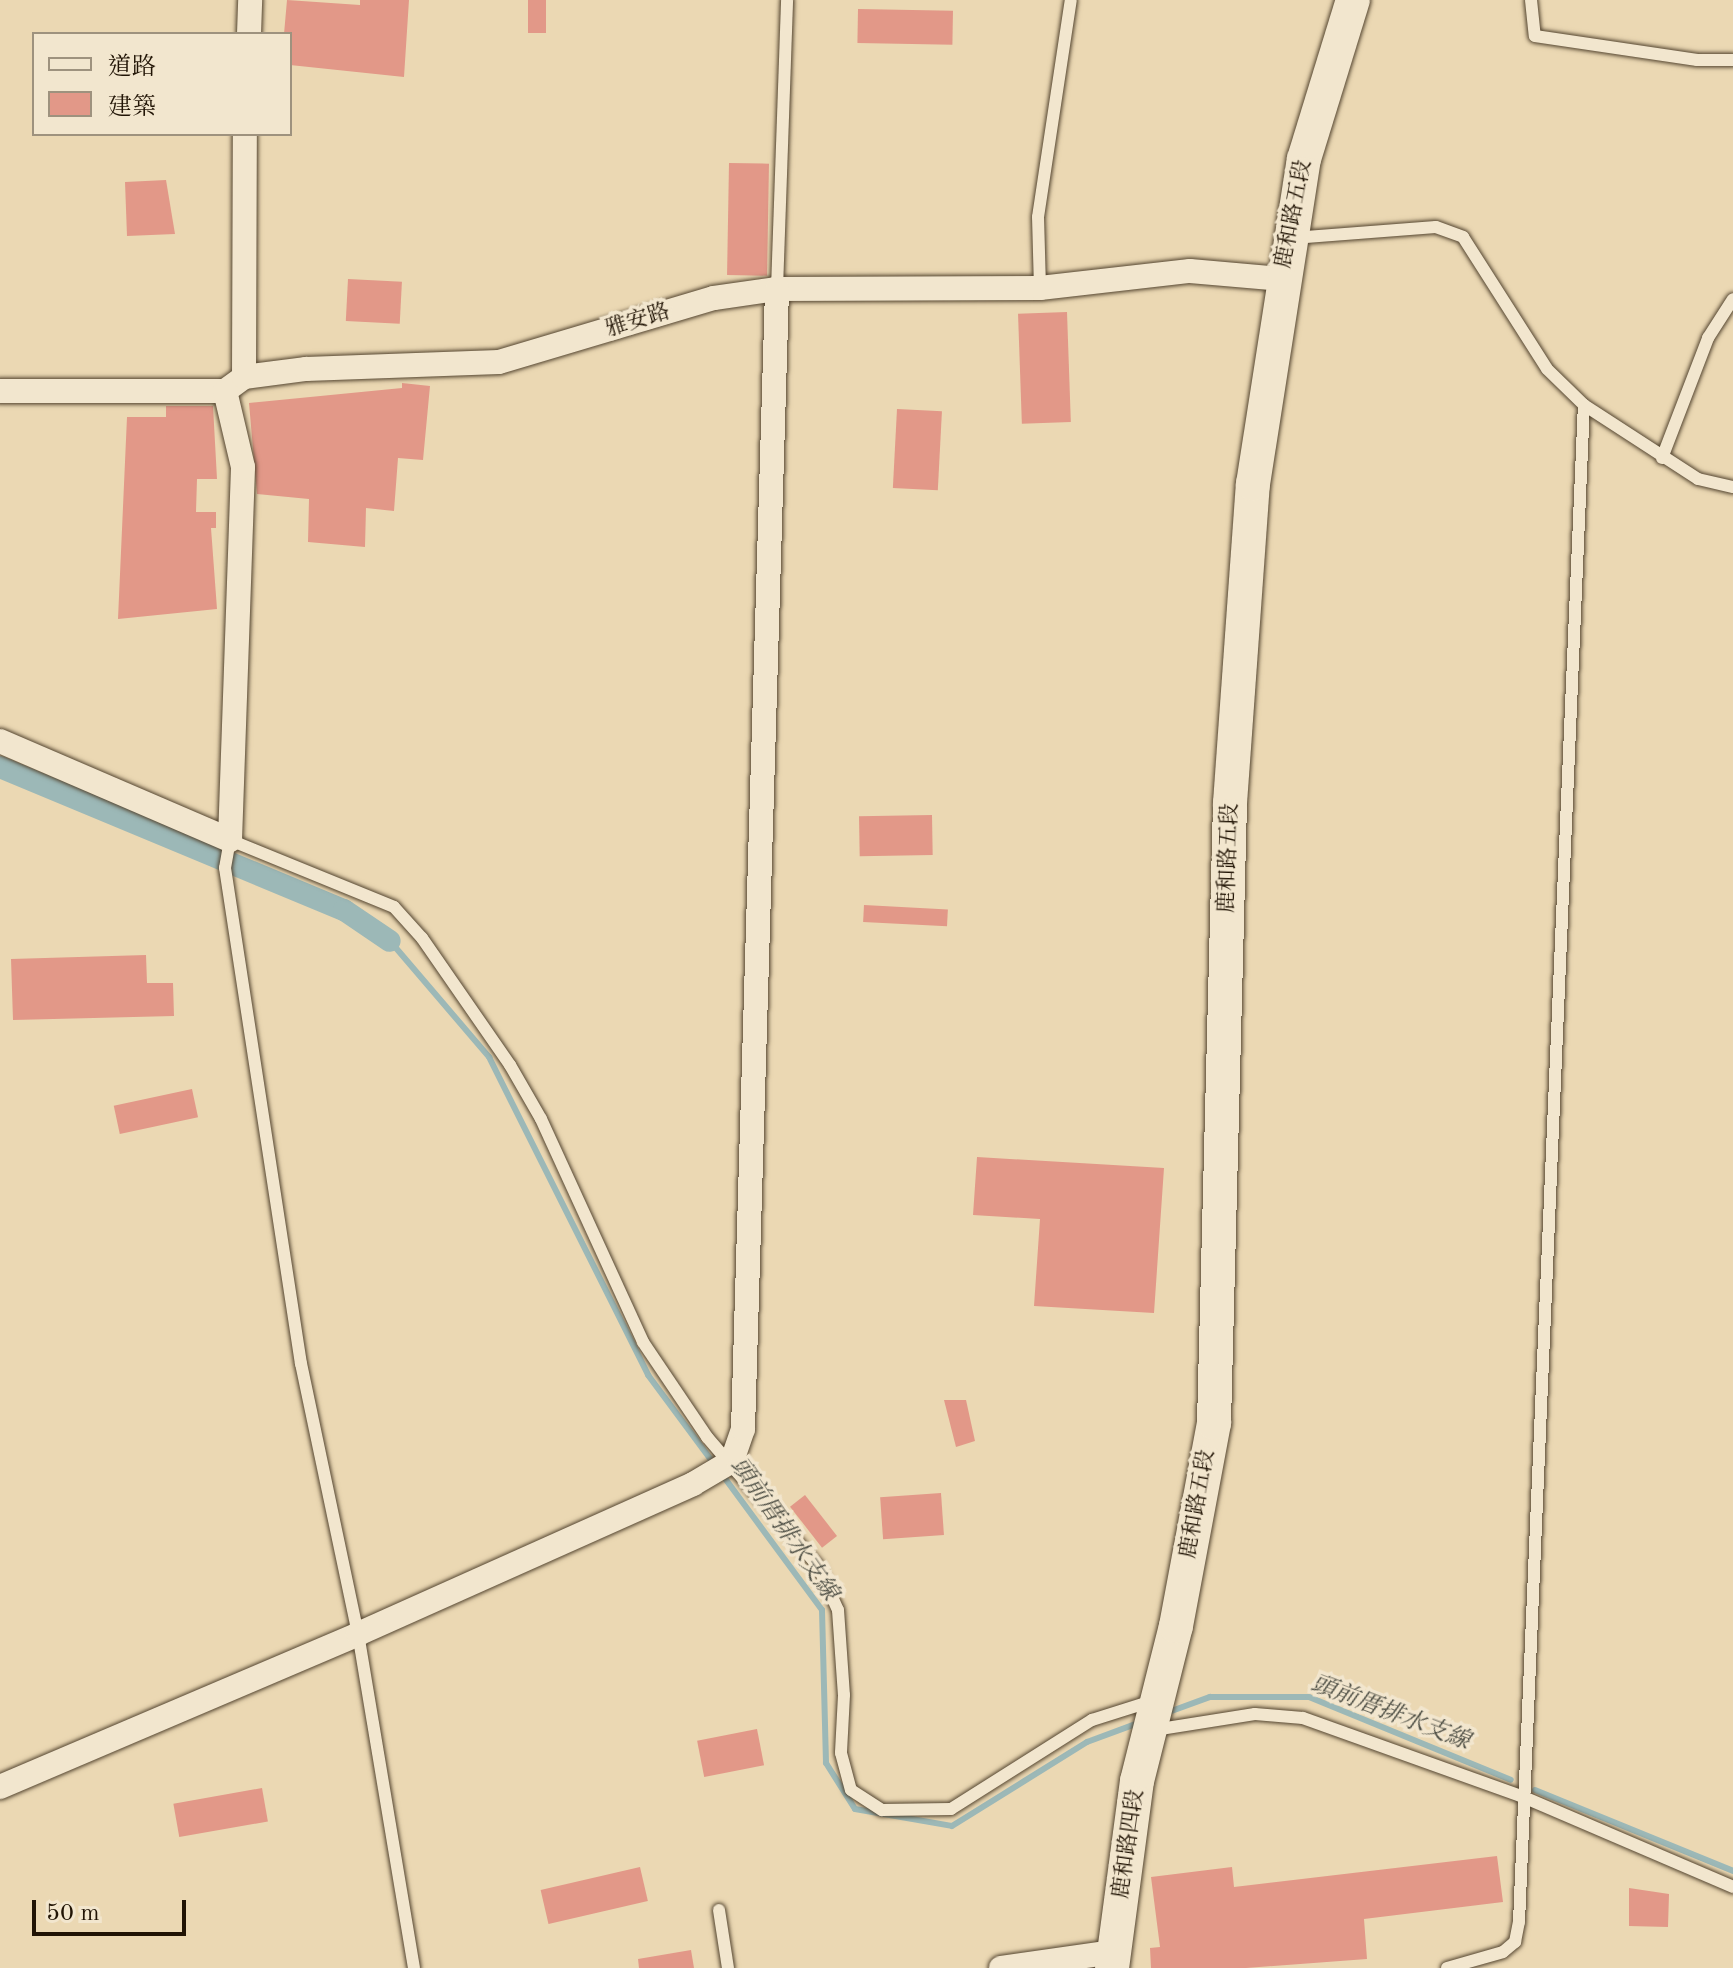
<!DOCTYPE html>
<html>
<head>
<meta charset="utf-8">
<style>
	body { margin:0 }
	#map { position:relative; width:1733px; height:1968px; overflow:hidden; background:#ebd8b3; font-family:"Old Standard TT","Noto Serif TC",serif }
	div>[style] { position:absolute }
	.stream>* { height:6px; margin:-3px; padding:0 3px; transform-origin:3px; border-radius:3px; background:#9cb8b7 }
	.canal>* { height:22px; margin:-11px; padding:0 11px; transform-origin:11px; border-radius:11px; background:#9cb8b7 }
	.building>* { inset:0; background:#e29888; transform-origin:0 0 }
	.roads { filter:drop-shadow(0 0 2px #544530) drop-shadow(0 0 2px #544530) }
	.lane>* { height:12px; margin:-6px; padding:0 6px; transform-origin:6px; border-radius:6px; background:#f2e6ce }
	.street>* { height:24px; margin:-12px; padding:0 12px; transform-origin:12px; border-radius:12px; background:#f2e6ce }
	.secondary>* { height:34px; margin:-17px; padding:0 17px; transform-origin:17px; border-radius:17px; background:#f2e6ce }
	span { translate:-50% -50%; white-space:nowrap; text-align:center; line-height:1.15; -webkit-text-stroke:7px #f2e6ce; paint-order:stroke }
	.street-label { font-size:22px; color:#211405 }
	.water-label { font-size:24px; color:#4c4d43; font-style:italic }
	.legend { position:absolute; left:32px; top:32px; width:260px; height:104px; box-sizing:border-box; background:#f2e6ce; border:2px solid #9e927e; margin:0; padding:10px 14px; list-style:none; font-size:24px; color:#211405 }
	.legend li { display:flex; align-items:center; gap:16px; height:40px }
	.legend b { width:40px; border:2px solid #9e927e }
	.scale { position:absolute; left:32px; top:1900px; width:154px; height:36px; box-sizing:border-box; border:4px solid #211405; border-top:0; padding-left:10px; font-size:24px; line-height:28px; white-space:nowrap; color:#211405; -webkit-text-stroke:6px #f2e6ce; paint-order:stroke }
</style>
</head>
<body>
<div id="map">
	<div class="stream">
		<i style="left:390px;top:941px;width:153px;rotate:49.5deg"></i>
		<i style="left:489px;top:1057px;width:356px;rotate:63.4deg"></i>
		<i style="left:648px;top:1375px;width:111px;rotate:53.4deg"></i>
		<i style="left:721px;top:1473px;width:170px;rotate:53.6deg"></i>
		<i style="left:822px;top:1610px;width:153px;rotate:88.5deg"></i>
		<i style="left:826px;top:1763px;width:54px;rotate:57.8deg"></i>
		<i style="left:855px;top:1809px;width:98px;rotate:9.9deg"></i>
		<i style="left:952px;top:1826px;width:159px;rotate:-31.9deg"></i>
		<i style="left:1087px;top:1742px;width:58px;rotate:-20.3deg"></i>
		<i style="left:1166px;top:1713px;width:47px;rotate:-20deg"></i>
		<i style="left:1210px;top:1697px;width:99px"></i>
		<i style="left:1309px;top:1697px;width:218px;rotate:22.3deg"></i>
		<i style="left:1535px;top:1790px;width:214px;rotate:22.2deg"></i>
	</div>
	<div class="canal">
		<i style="left:0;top:767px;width:373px;rotate:22.6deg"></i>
		<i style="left:344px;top:910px;width:55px;rotate:34deg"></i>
	</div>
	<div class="building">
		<i style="clip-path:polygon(287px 0,360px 5px,360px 0,409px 0,404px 77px,290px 65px,290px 34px,284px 34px)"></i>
		<i style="left:528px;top:0;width:18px;height:33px"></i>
		<i style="left:858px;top:9px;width:95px;height:34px;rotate:1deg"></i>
		<i style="left:729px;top:163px;width:40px;height:112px;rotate:1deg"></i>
		<i style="clip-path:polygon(166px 180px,175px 234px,127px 236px,125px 182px)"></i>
		<i style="left:348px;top:279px;width:54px;height:42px;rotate:3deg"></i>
		<i style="left:1067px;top:312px;width:110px;height:49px;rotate:88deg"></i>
		<i style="clip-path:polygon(402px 383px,430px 386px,423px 460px,398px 458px,394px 511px,366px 508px,365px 547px,308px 542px,309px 499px,257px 494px,249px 403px,402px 388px)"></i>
		<i style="clip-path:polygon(166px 406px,213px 406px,217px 479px,197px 479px,196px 512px,216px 512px,216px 528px,211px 528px,217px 609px,118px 619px,127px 417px,166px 417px)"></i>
		<i style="left:897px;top:409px;width:45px;height:79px;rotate:3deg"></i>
		<i style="left:932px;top:815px;width:40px;height:73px;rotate:89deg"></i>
		<i style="left:864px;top:905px;width:84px;height:17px;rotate:3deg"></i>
		<i style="clip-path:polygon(146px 955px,147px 983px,173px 983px,174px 1016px,13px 1020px,11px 959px)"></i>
		<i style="left:192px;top:1089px;width:29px;height:80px;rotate:78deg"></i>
		<i style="clip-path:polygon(977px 1157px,1164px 1168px,1154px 1313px,1034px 1306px,1040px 1219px,973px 1215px)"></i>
		<i style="clip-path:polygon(944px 1400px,966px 1400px,975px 1441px,956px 1447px)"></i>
		<i style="left:941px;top:1493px;width:42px;height:61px;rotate:86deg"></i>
		<i style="left:805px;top:1495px;width:52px;height:19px;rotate:52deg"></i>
		<i style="left:757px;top:1729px;width:37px;height:61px;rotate:79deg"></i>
		<i style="left:262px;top:1788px;width:34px;height:90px;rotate:80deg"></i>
		<i style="clip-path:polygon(1497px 1856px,1503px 1902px,1364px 1919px,1367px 1959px,1246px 1968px,1151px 1968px,1150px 1948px,1160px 1947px,1151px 1877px,1232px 1867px,1234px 1887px)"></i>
		<i style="left:640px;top:1867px;width:35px;height:102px;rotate:77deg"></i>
		<i style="clip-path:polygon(1629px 1888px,1669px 1894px,1668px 1927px,1629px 1926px)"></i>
		<i style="clip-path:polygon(691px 1950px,694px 1968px,639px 1968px,638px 1959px)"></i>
	</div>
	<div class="roads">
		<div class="lane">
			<i style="left:1531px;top:0;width:36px;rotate:84deg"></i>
			<i style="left:1535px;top:36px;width:164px;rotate:8.4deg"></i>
			<i style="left:1697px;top:60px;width:36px"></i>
			<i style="left:1293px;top:238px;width:143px;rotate:-4.4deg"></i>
			<i style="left:1436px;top:227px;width:29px;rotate:20deg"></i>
			<i style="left:1463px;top:237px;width:156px;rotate:57.5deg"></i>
			<i style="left:1547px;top:369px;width:52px;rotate:44.2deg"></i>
			<i style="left:1584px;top:405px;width:136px;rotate:33deg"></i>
			<i style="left:1698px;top:479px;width:36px;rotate:13deg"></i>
			<i style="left:1040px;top:288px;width:71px;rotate:-91.6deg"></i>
			<i style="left:1038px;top:217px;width:219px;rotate:-81.4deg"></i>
			<i style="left:777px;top:289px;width:289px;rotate:-88deg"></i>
			<i style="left:1662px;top:458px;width:129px;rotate:-69deg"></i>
			<i style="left:1708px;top:338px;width:46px;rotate:-57.3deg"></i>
			<i style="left:1154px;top:1730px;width:102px;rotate:-9deg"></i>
			<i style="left:1255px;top:1714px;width:48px;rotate:4.8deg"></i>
			<i style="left:1303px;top:1718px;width:232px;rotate:19.7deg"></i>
			<i style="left:1521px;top:1796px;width:231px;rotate:23.2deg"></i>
			<i style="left:719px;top:1910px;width:59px;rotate:81.2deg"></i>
			<i style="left:414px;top:1968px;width:339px;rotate:-99.5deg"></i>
			<i style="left:358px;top:1634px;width:276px;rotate:-101.9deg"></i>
			<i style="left:301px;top:1364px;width:502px;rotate:-98.71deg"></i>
			<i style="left:225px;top:868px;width:28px;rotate:-80deg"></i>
			<i style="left:230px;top:840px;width:177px;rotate:22.2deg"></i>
			<i style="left:394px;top:907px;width:42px;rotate:47.9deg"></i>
			<i style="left:422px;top:938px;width:155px;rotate:55.3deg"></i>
			<i style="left:510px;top:1065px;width:62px;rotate:60.1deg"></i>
			<i style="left:541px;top:1119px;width:245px;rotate:65.4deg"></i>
			<i style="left:643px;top:1342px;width:115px;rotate:56deg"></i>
			<i style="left:707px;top:1437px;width:170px;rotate:49.3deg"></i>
			<i style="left:818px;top:1566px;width:48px;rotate:65.6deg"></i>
			<i style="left:838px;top:1610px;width:85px;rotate:86deg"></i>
			<i style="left:844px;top:1695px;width:58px;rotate:93deg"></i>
			<i style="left:841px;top:1753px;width:38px;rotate:75deg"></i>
			<i style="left:851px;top:1790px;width:37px;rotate:33deg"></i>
			<i style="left:882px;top:1810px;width:69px;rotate:-0.8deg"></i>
			<i style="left:951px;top:1809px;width:167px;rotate:-32.3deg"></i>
			<i style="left:1092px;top:1720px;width:63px;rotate:-17.6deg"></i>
			<i style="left:1447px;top:1968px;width:58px;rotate:-15.9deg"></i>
			<i style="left:1503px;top:1952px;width:16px;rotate:-40deg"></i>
			<i style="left:1515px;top:1942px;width:20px;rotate:-79deg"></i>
			<i style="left:1519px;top:1922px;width:1518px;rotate:-87.55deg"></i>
		</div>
		<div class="street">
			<i style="left:249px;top:34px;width:34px;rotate:-88deg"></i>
			<i style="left:244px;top:377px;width:243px;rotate:-89.8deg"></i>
			<i style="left:0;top:391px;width:225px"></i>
			<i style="left:225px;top:391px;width:24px;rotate:-36deg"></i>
			<i style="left:244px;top:377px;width:63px;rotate:-7.4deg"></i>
			<i style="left:306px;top:369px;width:193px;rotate:-2.1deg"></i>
			<i style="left:499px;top:362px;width:224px;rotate:-16.6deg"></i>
			<i style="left:714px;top:298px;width:64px;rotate:-8.1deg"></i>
			<i style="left:777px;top:289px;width:263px;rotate:-0.2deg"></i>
			<i style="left:1040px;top:288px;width:151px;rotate:-6.5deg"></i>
			<i style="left:1190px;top:271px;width:91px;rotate:5deg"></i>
			<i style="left:0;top:741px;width:250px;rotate:23.3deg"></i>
			<i style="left:230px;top:840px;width:373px;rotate:-88deg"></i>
			<i style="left:243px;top:467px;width:78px;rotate:-103.3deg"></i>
			<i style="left:0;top:1787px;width:389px;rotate:-23.1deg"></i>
			<i style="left:358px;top:1634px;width:367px;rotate:-24.1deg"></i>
			<i style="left:693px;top:1484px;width:45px;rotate:-30.5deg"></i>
			<i style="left:732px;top:1461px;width:34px;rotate:-71deg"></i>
			<i style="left:743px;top:1429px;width:1141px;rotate:-88.29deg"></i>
			<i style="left:1001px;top:1968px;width:114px;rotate:-8.1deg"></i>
		</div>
		<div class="secondary">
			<i style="left:1112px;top:1968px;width:189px;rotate:-82.4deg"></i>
			<i style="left:1137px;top:1781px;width:160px;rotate:-75.9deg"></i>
			<i style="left:1176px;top:1626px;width:207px;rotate:-79.4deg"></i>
			<i style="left:1214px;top:1423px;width:620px;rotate:-88.52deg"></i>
			<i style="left:1230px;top:803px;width:320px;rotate:-85.9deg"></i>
			<i style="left:1253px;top:484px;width:329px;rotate:-81.1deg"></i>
			<i style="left:1304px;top:159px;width:166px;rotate:-72.9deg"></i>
		</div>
	</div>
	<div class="street-label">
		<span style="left:1294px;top:214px;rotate:-79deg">鹿和路五段</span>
		<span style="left:638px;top:321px;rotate:-17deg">雅安路</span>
		<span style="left:1229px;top:858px;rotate:-88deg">鹿和路五段</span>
		<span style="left:1198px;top:1504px;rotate:-80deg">鹿和路五段</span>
		<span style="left:1129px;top:1844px;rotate:-82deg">鹿和路四段</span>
	</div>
	<div class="water-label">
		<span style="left:783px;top:1530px;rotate:55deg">頭前厝排水支線</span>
		<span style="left:1390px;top:1714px;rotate:21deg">頭前厝排水支線</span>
	</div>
	<ul class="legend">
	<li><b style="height:10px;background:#f2e6ce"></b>道路</li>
	<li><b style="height:22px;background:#e29888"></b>建築</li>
	</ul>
	<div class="scale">50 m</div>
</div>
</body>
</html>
